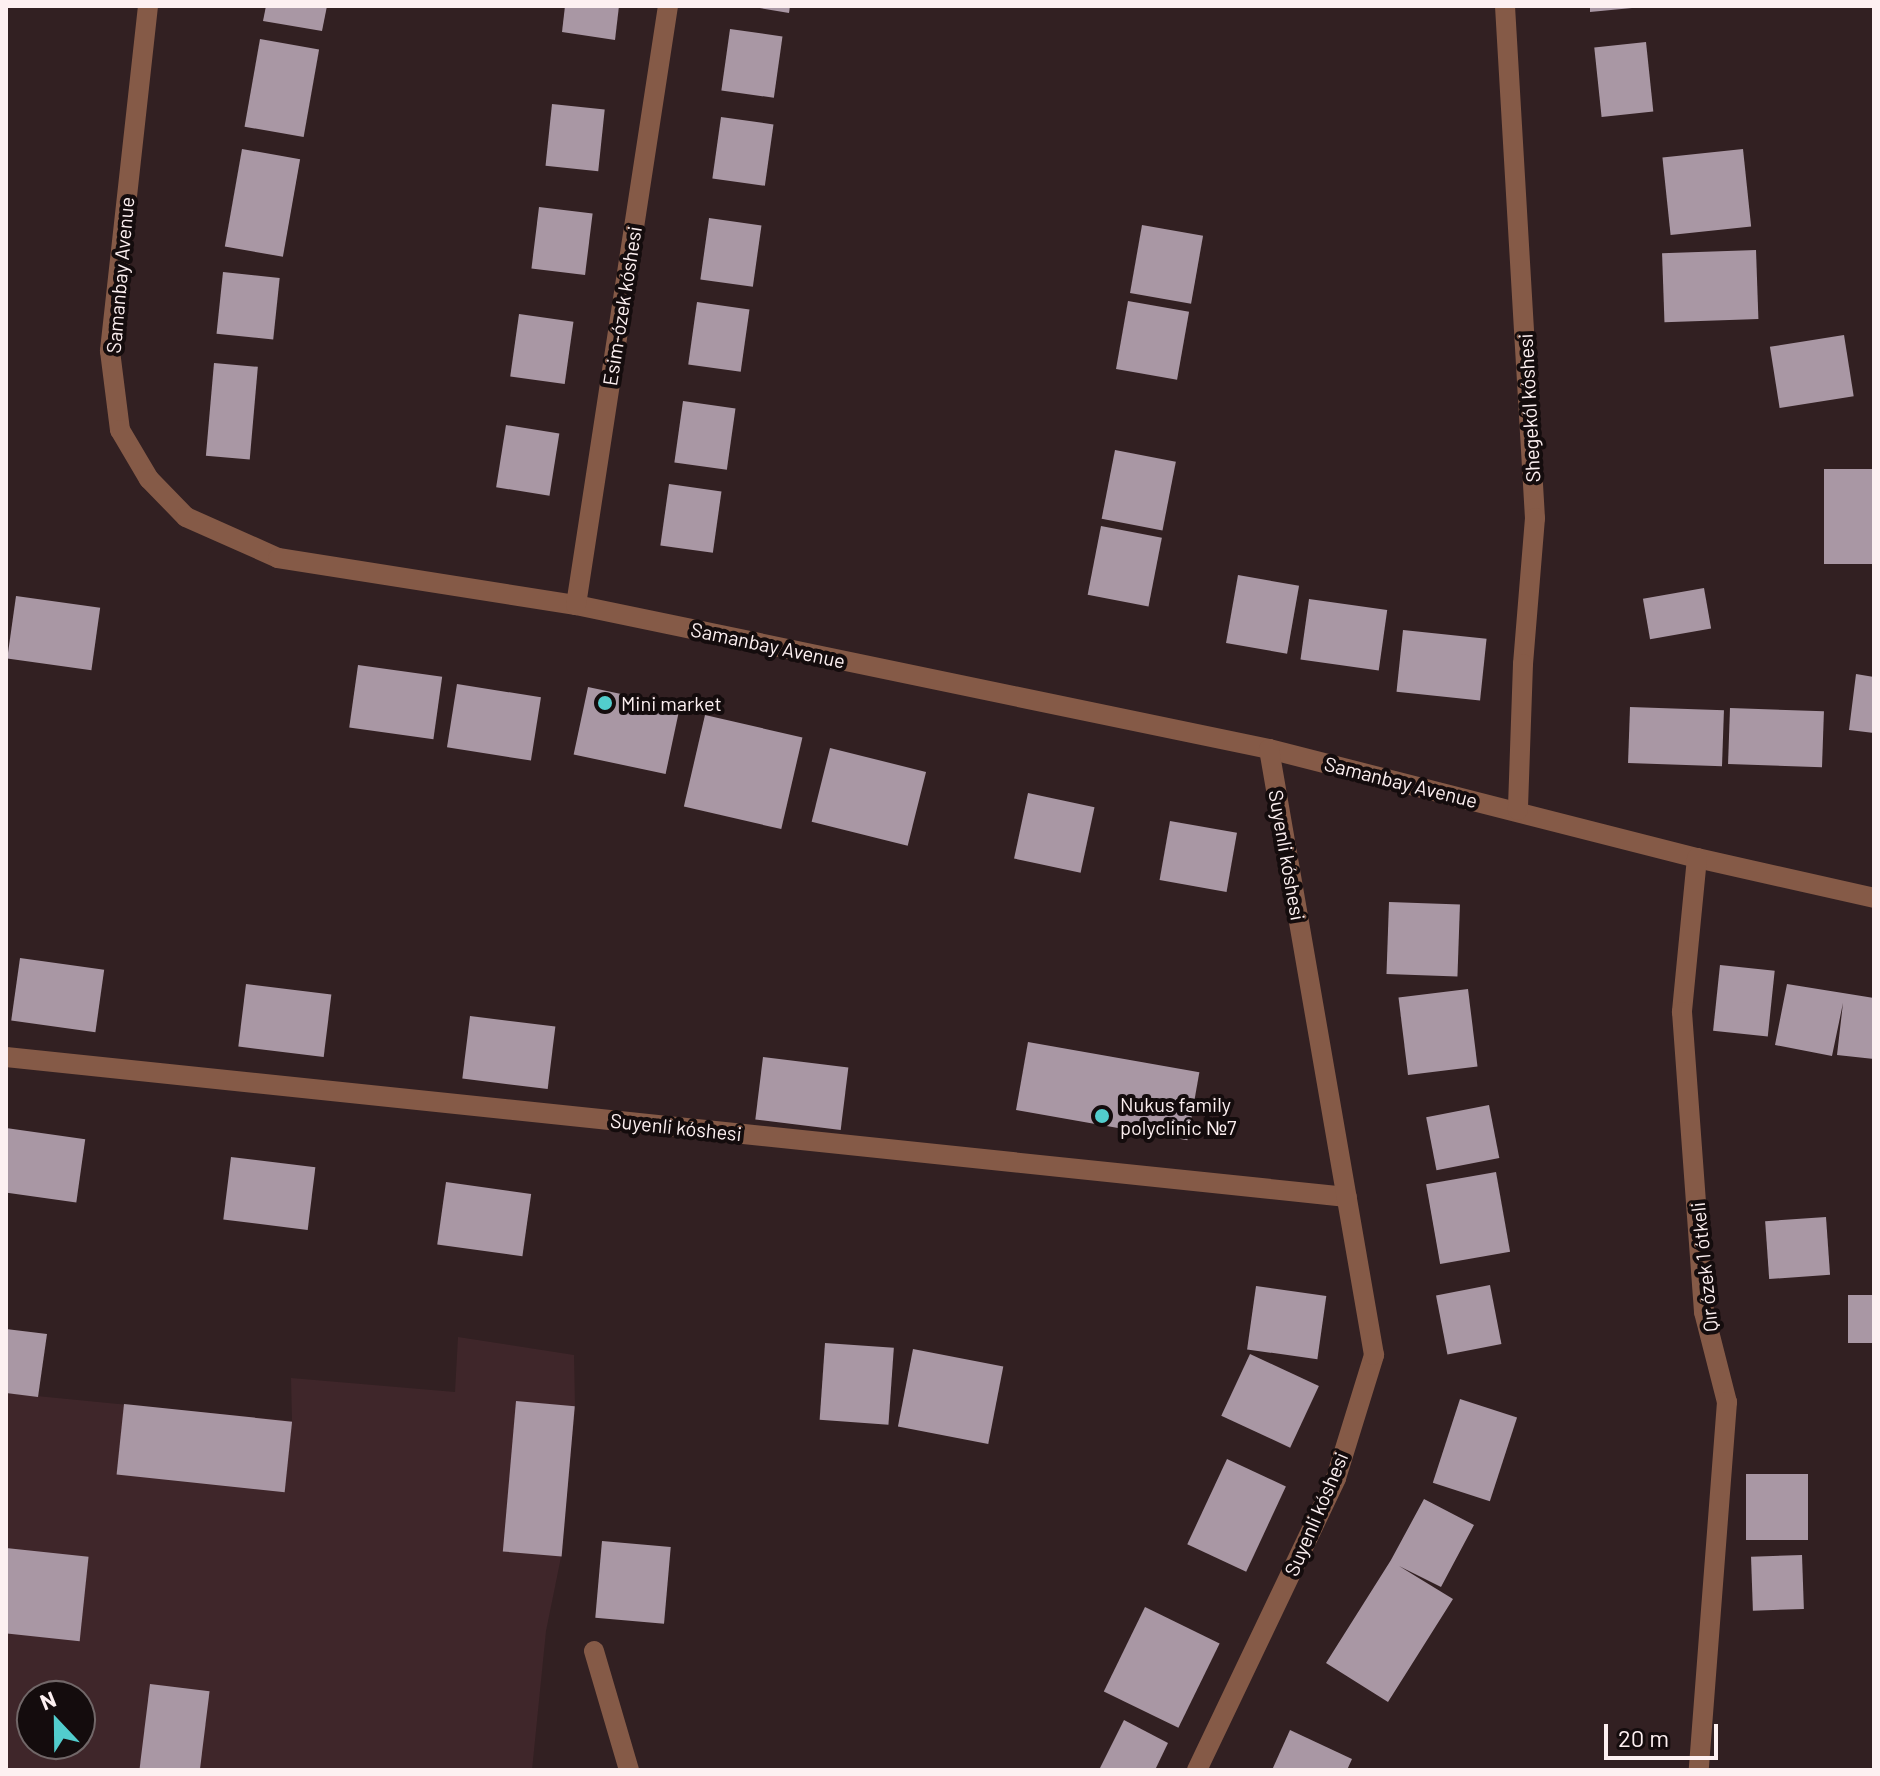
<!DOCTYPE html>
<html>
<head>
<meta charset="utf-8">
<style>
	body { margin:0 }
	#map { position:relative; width:1880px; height:1776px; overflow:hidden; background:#322022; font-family:Barlow,sans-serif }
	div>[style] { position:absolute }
	.built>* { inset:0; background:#3f262a }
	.building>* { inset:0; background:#a997a4; transform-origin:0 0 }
	.lane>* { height:20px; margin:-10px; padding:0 10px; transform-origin:10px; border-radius:10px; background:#855a47 }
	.street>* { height:20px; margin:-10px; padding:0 10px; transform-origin:10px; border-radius:10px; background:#855a47 }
	.dots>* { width:22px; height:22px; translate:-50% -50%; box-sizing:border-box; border:4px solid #140c0d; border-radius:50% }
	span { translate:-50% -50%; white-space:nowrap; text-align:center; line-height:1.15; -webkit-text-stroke:8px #140c0d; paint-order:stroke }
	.street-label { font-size:20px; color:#fdf0f1 }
	.poi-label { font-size:20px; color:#fdf0f1 }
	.left { translate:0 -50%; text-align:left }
	.frame { position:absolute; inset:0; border:8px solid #fdf0f1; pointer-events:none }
	.north { position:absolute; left:16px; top:1680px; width:80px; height:80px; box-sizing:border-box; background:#140c0d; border:2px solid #716768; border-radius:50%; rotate:338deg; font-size:22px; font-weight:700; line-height:32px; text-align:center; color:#fdf0f1 }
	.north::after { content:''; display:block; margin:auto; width:28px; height:36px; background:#52cdcd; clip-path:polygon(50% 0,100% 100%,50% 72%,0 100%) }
	.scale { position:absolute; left:1604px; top:1724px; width:114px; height:36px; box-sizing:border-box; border:4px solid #fdf0f1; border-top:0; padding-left:10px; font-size:24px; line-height:28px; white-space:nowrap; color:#fdf0f1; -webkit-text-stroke:6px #140c0d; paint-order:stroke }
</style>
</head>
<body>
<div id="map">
	<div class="built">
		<i style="clip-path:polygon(evenodd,458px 1337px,574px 1355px,575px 1406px,561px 1557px,546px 1631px,532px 1770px,6px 1770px,6px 1393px,292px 1421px,291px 1378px,455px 1392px,458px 1337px,32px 1696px,80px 1696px,80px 1744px,32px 1744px,32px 1696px)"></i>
	</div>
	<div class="building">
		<i style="clip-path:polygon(266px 6px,327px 6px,322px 31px,263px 21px)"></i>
		<i style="clip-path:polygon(565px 6px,619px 6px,615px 40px,562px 32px)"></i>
		<i style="clip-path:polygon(748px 6px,790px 6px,789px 13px)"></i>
		<i style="clip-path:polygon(1590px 6px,1632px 6px,1632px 8px,1590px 12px)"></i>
		<i style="left:730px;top:29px;width:53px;height:62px;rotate:8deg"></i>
		<i style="left:260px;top:39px;width:60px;height:89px;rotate:10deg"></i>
		<i style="left:1646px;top:42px;width:70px;height:52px;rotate:84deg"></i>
		<i style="left:552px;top:104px;width:53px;height:62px;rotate:6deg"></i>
		<i style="left:721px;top:117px;width:53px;height:62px;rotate:8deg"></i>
		<i style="left:242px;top:149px;width:59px;height:99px;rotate:10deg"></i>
		<i style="left:1743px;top:149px;width:78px;height:81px;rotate:84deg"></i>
		<i style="left:539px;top:207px;width:54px;height:62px;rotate:7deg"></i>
		<i style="left:709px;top:218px;width:53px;height:62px;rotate:8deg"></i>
		<i style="left:1142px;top:225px;width:62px;height:69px;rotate:10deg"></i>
		<i style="left:1756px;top:250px;width:69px;height:94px;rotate:88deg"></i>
		<i style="left:223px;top:272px;width:57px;height:62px;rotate:6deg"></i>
		<i style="left:1128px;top:301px;width:62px;height:69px;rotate:10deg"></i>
		<i style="left:697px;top:302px;width:53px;height:63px;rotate:8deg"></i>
		<i style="left:519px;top:314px;width:55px;height:63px;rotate:8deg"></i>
		<i style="left:1844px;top:335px;width:62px;height:75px;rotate:81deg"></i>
		<i style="left:214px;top:363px;width:44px;height:93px;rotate:5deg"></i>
		<i style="left:683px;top:401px;width:53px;height:62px;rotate:8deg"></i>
		<i style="left:506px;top:425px;width:54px;height:63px;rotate:9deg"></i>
		<i style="left:1115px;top:450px;width:62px;height:70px;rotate:11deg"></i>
		<i style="left:1874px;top:469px;width:95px;height:50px;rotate:90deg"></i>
		<i style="left:669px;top:484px;width:53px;height:62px;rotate:8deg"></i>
		<i style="left:1101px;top:526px;width:62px;height:70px;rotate:11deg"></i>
		<i style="left:1238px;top:575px;width:62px;height:69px;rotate:10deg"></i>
		<i style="left:1704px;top:588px;width:41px;height:62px;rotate:80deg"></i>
		<i style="left:16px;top:596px;width:85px;height:63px;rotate:8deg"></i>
		<i style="left:1309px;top:599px;width:79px;height:61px;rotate:8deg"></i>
		<i style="left:1403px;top:630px;width:84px;height:62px;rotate:6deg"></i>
		<i style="left:358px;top:665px;width:85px;height:63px;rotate:8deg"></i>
		<i style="clip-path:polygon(1856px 674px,1874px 677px,1874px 733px,1849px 730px)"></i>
		<i style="left:457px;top:684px;width:85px;height:64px;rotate:9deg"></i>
		<i style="left:588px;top:687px;width:94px;height:69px;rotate:12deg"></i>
		<i style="left:1630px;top:707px;width:94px;height:56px;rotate:2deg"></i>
		<i style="left:1730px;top:708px;width:94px;height:56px;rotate:2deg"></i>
		<i style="left:705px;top:715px;width:100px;height:94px;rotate:13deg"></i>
		<i style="left:830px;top:748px;width:99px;height:76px;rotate:14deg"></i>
		<i style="left:1028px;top:793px;width:68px;height:67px;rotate:12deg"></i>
		<i style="left:1170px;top:821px;width:68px;height:60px;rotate:10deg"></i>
		<i style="left:1389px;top:902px;width:71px;height:72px;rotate:2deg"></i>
		<i style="left:20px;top:958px;width:85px;height:63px;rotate:8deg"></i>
		<i style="left:1720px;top:965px;width:55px;height:66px;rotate:6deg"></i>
		<i style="left:246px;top:984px;width:86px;height:63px;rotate:7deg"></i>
		<i style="clip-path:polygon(1787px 984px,1874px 998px,1874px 1059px,1837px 1055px,1843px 1003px,1832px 1056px,1775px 1045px)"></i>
		<i style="left:1468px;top:989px;width:78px;height:70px;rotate:83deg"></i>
		<i style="left:470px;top:1016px;width:86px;height:63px;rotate:7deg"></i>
		<i style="left:1028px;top:1042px;width:174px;height:69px;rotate:10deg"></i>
		<i style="left:763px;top:1057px;width:86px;height:63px;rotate:7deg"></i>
		<i style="left:1489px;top:1105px;width:54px;height:64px;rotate:79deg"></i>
		<i style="left:6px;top:1128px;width:80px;height:64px;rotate:8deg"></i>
		<i style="left:231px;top:1157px;width:85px;height:63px;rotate:7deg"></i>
		<i style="left:1496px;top:1172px;width:81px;height:71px;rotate:80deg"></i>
		<i style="left:446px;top:1182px;width:86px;height:63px;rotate:8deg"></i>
		<i style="left:1826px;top:1217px;width:58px;height:61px;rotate:86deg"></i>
		<i style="left:1490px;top:1285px;width:60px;height:55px;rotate:79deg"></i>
		<i style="left:1256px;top:1286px;width:71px;height:64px;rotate:8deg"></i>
		<i style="left:1874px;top:1295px;width:48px;height:26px;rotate:90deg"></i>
		<i style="clip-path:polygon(6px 1329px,47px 1334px,38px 1397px,6px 1393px)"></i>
		<i style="left:825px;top:1343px;width:69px;height:77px;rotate:4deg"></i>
		<i style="left:913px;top:1349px;width:92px;height:79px;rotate:11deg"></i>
		<i style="left:1250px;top:1354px;width:76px;height:68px;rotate:25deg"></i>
		<i style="left:1460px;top:1399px;width:60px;height:88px;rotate:18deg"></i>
		<i style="left:516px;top:1401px;width:59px;height:151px;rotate:5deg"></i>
		<i style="left:124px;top:1404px;width:169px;height:71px;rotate:6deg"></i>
		<i style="left:1227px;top:1459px;width:65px;height:94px;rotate:25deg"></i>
		<i style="left:1808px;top:1474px;width:66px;height:62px;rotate:90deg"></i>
		<i style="clip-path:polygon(1424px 1499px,1474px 1525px,1441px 1587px,1399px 1566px,1453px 1599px,1388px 1702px,1326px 1663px,1391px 1560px)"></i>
		<i style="left:602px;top:1541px;width:69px;height:77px;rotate:5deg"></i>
		<i style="left:6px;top:1548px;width:83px;height:85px;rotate:6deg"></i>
		<i style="left:1802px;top:1555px;width:54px;height:51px;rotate:88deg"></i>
		<i style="left:1145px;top:1607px;width:83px;height:94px;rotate:26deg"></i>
		<i style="left:150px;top:1684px;width:60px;height:87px;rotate:7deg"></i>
		<i style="clip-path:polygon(1124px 1720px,1168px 1743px,1155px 1770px,1099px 1770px)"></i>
		<i style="clip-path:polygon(1290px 1730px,1352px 1759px,1347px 1770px,1272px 1770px)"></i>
	</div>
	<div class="lane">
		<i style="left:594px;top:1651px;width:124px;rotate:73.6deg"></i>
	</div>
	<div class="street">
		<i style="left:148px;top:6px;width:347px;rotate:96.3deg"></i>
		<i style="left:110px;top:351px;width:80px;rotate:82.8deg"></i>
		<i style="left:120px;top:430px;width:57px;rotate:59.4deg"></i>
		<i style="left:149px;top:479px;width:53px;rotate:45.8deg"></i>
		<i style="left:186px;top:517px;width:101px;rotate:24deg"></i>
		<i style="left:278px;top:558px;width:302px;rotate:9deg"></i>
		<i style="left:576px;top:605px;width:708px;rotate:11.74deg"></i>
		<i style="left:1269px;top:749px;width:442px;rotate:14.3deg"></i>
		<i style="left:1697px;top:858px;width:181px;rotate:12.7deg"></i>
		<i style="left:1505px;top:6px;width:513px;rotate:86.65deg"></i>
		<i style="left:1535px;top:518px;width:146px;rotate:94.7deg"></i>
		<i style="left:1523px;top:664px;width:146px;rotate:92deg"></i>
		<i style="left:576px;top:605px;width:606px;rotate:-81.27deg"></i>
		<i style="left:1697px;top:858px;width:155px;rotate:95.6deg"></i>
		<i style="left:1682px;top:1012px;width:301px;rotate:85.8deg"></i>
		<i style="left:1704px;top:1312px;width:93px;rotate:75.7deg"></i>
		<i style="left:1727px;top:1402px;width:369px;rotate:94.4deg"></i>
		<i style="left:6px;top:1057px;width:1348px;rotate:5.96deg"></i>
		<i style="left:1197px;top:1770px;width:323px;rotate:-64.5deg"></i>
		<i style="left:1336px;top:1478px;width:129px;rotate:-72.8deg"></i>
		<i style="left:1374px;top:1355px;width:615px;rotate:-99.83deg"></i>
	</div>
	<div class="dots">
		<i style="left:605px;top:703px;background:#52cdcd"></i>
		<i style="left:1102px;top:1116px;background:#52cdcd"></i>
	</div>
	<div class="street-label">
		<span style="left:120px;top:275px;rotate:-85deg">Samanbay Avenue</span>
		<span style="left:622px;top:306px;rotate:-81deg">Esim-ózek kóshesi</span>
		<span style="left:1529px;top:408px;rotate:-93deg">Shegekól kóshesi</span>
		<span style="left:768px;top:645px;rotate:12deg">Samanbay Avenue</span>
		<span style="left:1401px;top:782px;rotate:14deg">Samanbay Avenue</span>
		<span style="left:1287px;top:855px;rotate:80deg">Suyenli kóshesi</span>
		<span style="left:676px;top:1127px;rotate:6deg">Suyenli kóshesi</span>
		<span style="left:1704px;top:1267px;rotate:-96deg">Qır ózek 1 ótkeli</span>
		<span style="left:1316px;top:1514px;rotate:-67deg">Suyenli kóshesi</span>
	</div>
	<div class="poi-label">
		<span class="left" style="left:621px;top:703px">Mini market</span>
		<span class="left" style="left:1120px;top:1116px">Nukus family<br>polyclinic №7</span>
	</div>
	<div class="frame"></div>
	<div class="north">N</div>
	<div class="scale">20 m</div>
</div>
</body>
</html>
